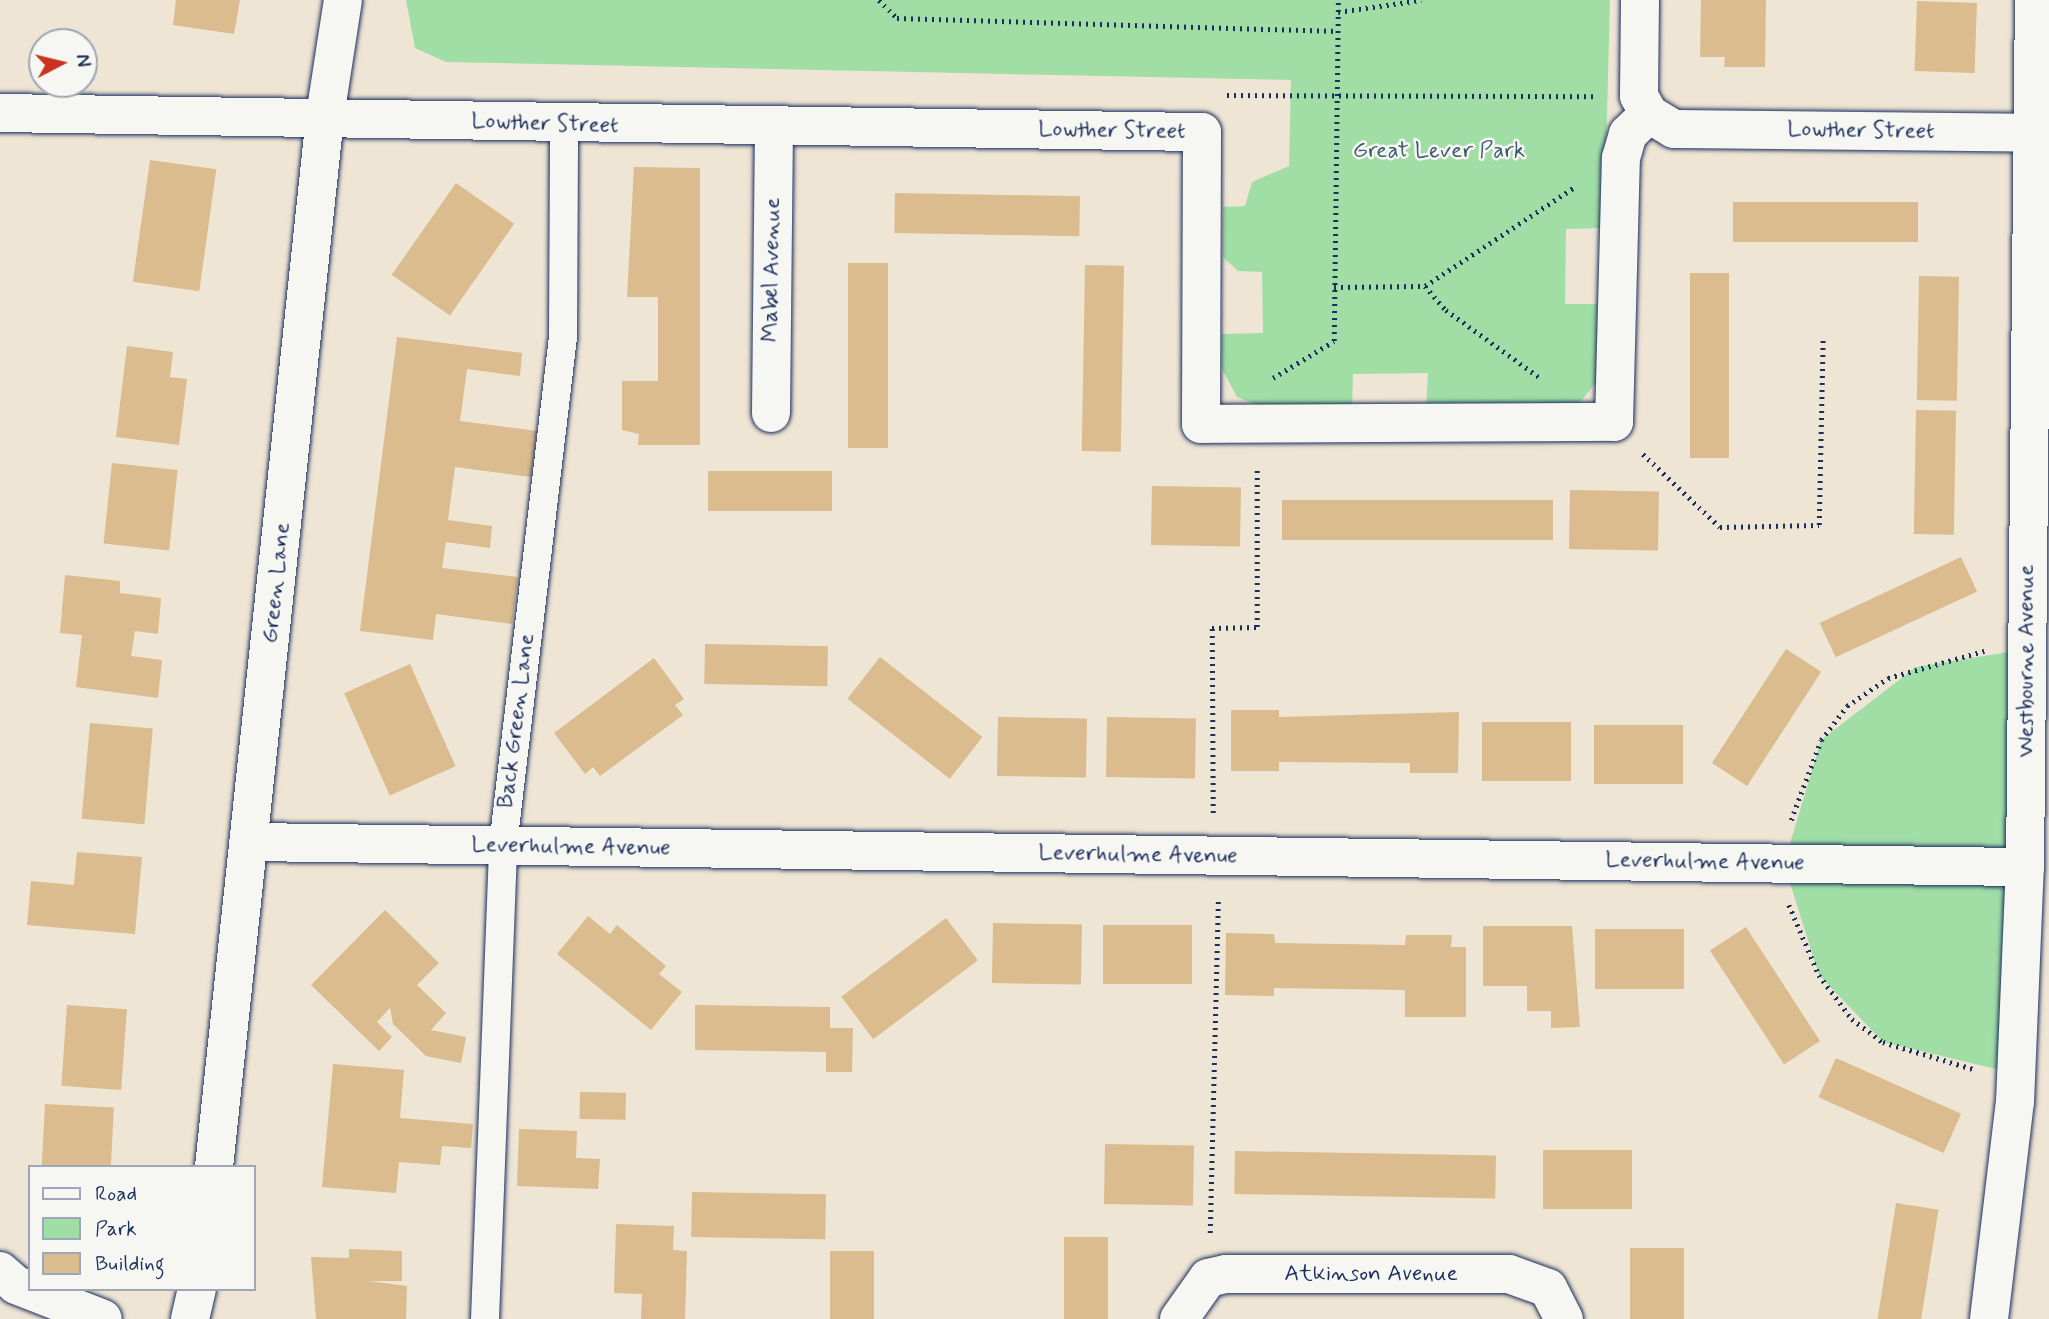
<!DOCTYPE html>
<html>
<head>
<meta charset="utf-8">
<style>
	body { margin:0 }
	#map { position:relative; width:2049px; height:1319px; overflow:hidden; background:#eee5d4; font-family:Mynerve,sans-serif }
	div>[style] { position:absolute }
	.green>* { inset:0; background:#a1dea6 }
	.building>* { inset:0; background:#dabc8e; transform-origin:0 0 }
	.path>* { height:4.5px; margin-top:-2.25px; transform-origin:0; background:repeating-linear-gradient(90deg,#1b2f5e 0 2px,transparent 0 7px) }
	.roads { filter:drop-shadow(0 0 2px #1b2f5e) drop-shadow(0 0 2px #1b2f5e) }
	.lane>* { height:28px; margin:-14px; padding:0 14px; transform-origin:14px; border-radius:14px; background:#f6f6f2 }
	.street>* { height:38px; margin:-19px; padding:0 19px; transform-origin:19px; border-radius:19px; background:#f6f6f2 }
	.secondary>* { height:38px; margin:-19px; padding:0 19px; transform-origin:19px; border-radius:19px; background:#f6f6f2 }
	span { translate:-50% -50%; white-space:nowrap; text-align:center; line-height:1.15; -webkit-text-stroke:5px #f6f6f2; paint-order:stroke }
	.street-label { font-size:23px; color:#1b2f5e }
	.park-label { font-size:23px; color:#3c5b70 }
	.legend { position:absolute; left:28px; top:1165px; width:228px; height:126px; box-sizing:border-box; background:#f6f6f2; border:2px solid #9ea6b7; margin:0; padding:9px 12px; list-style:none; font-size:21px; color:#1b2f5e }
	.legend li { display:flex; align-items:center; gap:14px; height:35px }
	.legend b { width:35px; border:2px solid #9ea6b7 }
	.north { position:absolute; left:28px; top:28px; width:70px; height:70px; box-sizing:border-box; background:#f6f6f2; border:2px solid #9ea6b7; border-radius:50%; rotate:83deg; font-size:19px; font-weight:700; line-height:28px; text-align:center; color:#1b2f5e }
	.north::after { content:''; display:block; margin:auto; width:24px; height:32px; background:#c8321e; clip-path:polygon(50% 0,100% 100%,50% 72%,0 100%) }
</style>
</head>
<body>
<div id="map">
	<div class="green">
		<i style="clip-path:polygon(406px 0,1610px 0,1604px 228px,1566px 229px,1565px 304px,1602px 304px,1598px 380px,1572px 412px,1426px 409px,1428px 373px,1353px 374px,1352px 409px,1267px 409px,1237px 397px,1222px 369px,1222px 334px,1263px 333px,1262px 272px,1238px 271px,1223px 257px,1223px 207px,1245px 206px,1252px 182px,1289px 166px,1291px 80px,446px 62px,415px 48px)"></i>
		<i style="clip-path:polygon(2027px 649px,2017px 1074px,1883px 1042px,1819px 975px,1784px 864px,1821px 740px,1916px 667px)"></i>
	</div>
	<div class="building">
		<i style="clip-path:polygon(176px 0,240px 0,234px 34px,173px 25px)"></i>
		<i style="clip-path:polygon(1701px 0,1766px 0,1765px 67px,1724px 67px,1725px 57px,1700px 57px)"></i>
		<i style="left:1917px;top:1px;width:60px;height:70px;rotate:2deg"></i>
		<i style="left:150px;top:160px;width:67px;height:123px;rotate:8deg"></i>
		<i style="clip-path:polygon(634px 167px,700px 168px,700px 445px,638px 445px,639px 434px,622px 430px,622px 381px,658px 381px,658px 297px,627px 297px)"></i>
		<i style="left:456px;top:183px;width:71px;height:112px;rotate:35deg"></i>
		<i style="left:895px;top:193px;width:185px;height:40px;rotate:1deg"></i>
		<i style="left:1918px;top:202px;width:40px;height:185px;rotate:90deg"></i>
		<i style="left:848px;top:263px;width:40px;height:185px"></i>
		<i style="left:1085px;top:265px;width:39px;height:186px;rotate:1deg"></i>
		<i style="left:1690px;top:273px;width:39px;height:185px"></i>
		<i style="left:1919px;top:276px;width:40px;height:124px;rotate:1deg"></i>
		<i style="clip-path:polygon(397px 337px,522px 353px,520px 376px,467px 369px,460px 421px,537px 431px,531px 477px,455px 467px,448px 520px,492px 526px,490px 548px,446px 542px,442px 568px,518px 577px,512px 624px,436px 614px,433px 640px,360px 631px)"></i>
		<i style="clip-path:polygon(127px 346px,173px 352px,170px 377px,187px 379px,179px 445px,116px 437px)"></i>
		<i style="left:1916px;top:410px;width:40px;height:124px;rotate:1deg"></i>
		<i style="left:112px;top:463px;width:66px;height:81px;rotate:6deg"></i>
		<i style="left:708px;top:471px;width:124px;height:40px"></i>
		<i style="left:1152px;top:486px;width:89px;height:59px;rotate:1deg"></i>
		<i style="left:1570px;top:490px;width:89px;height:59px;rotate:1deg"></i>
		<i style="left:1282px;top:500px;width:271px;height:40px"></i>
		<i style="left:1961px;top:557px;width:38px;height:156px;rotate:65deg"></i>
		<i style="clip-path:polygon(65px 575px,120px 581px,120px 593px,161px 598px,158px 634px,135px 631px,131px 656px,162px 660px,158px 698px,76px 687px,82px 635px,60px 633px)"></i>
		<i style="left:705px;top:644px;width:123px;height:40px;rotate:1deg"></i>
		<i style="left:1786px;top:649px;width:42px;height:136px;rotate:33deg"></i>
		<i style="left:880px;top:657px;width:130px;height:53px;rotate:38deg"></i>
		<i style="clip-path:polygon(654px 658px,684px 699px,675px 705px,683px 715px,600px 776px,593px 767px,585px 774px,554px 733px)"></i>
		<i style="left:410px;top:664px;width:112px;height:72px;rotate:66deg"></i>
		<i style="clip-path:polygon(1231px 710px,1279px 710px,1279px 717px,1459px 712px,1458px 773px,1410px 773px,1410px 763px,1279px 762px,1279px 771px,1231px 771px)"></i>
		<i style="left:998px;top:717px;width:89px;height:59px;rotate:1deg"></i>
		<i style="left:1107px;top:717px;width:89px;height:60px;rotate:1deg"></i>
		<i style="left:1482px;top:722px;width:89px;height:59px"></i>
		<i style="left:90px;top:723px;width:63px;height:96px;rotate:5deg"></i>
		<i style="left:1594px;top:725px;width:89px;height:59px"></i>
		<i style="clip-path:polygon(77px 852px,142px 857px,135px 934px,27px 925px,31px 881px,74px 885px)"></i>
		<i style="clip-path:polygon(385px 910px,439px 963px,417px 985px,446px 1013px,431px 1030px,466px 1037px,461px 1063px,426px 1056px,393px 1024px,390px 1008px,377px 1022px,392px 1037px,379px 1051px,311px 985px)"></i>
		<i style="clip-path:polygon(588px 916px,610px 934px,617px 925px,666px 966px,659px 974px,682px 992px,651px 1030px,557px 954px)"></i>
		<i style="left:946px;top:918px;width:53px;height:131px;rotate:53deg"></i>
		<i style="left:993px;top:923px;width:89px;height:60px;rotate:1deg"></i>
		<i style="left:1103px;top:925px;width:89px;height:59px"></i>
		<i style="clip-path:polygon(1483px 926px,1572px 926px,1580px 1027px,1551px 1028px,1551px 1011px,1527px 1011px,1527px 986px,1483px 986px)"></i>
		<i style="left:1746px;top:927px;width:136px;height:43px;rotate:57deg"></i>
		<i style="left:1595px;top:929px;width:89px;height:60px"></i>
		<i style="clip-path:polygon(1226px 933px,1274px 934px,1275px 943px,1405px 945px,1406px 935px,1452px 935px,1451px 947px,1466px 947px,1466px 1017px,1405px 1017px,1405px 990px,1274px 988px,1274px 996px,1225px 995px)"></i>
		<i style="left:67px;top:1005px;width:60px;height:81px;rotate:4deg"></i>
		<i style="clip-path:polygon(695px 1005px,830px 1007px,830px 1028px,853px 1028px,852px 1072px,826px 1072px,826px 1052px,695px 1050px)"></i>
		<i style="left:1836px;top:1058px;width:137px;height:43px;rotate:24deg"></i>
		<i style="clip-path:polygon(333px 1064px,404px 1070px,400px 1118px,473px 1124px,471px 1148px,442px 1146px,440px 1165px,399px 1162px,396px 1193px,322px 1187px)"></i>
		<i style="left:580px;top:1092px;width:46px;height:27px;rotate:1deg"></i>
		<i style="left:45px;top:1104px;width:69px;height:63px;rotate:3deg"></i>
		<i style="clip-path:polygon(519px 1129px,577px 1131px,576px 1158px,600px 1159px,598px 1189px,517px 1186px)"></i>
		<i style="left:1105px;top:1144px;width:89px;height:60px;rotate:1deg"></i>
		<i style="left:1543px;top:1150px;width:89px;height:59px"></i>
		<i style="left:1235px;top:1151px;width:261px;height:43px;rotate:1deg"></i>
		<i style="left:692px;top:1192px;width:134px;height:45px;rotate:1deg"></i>
		<i style="left:1896px;top:1203px;width:43px;height:118px;rotate:9deg"></i>
		<i style="clip-path:polygon(616px 1224px,674px 1226px,673px 1250px,687px 1251px,685px 1319px,641px 1319px,642px 1294px,614px 1293px)"></i>
		<i style="left:1064px;top:1237px;width:44px;height:82px"></i>
		<i style="left:1630px;top:1248px;width:54px;height:71px"></i>
		<i style="clip-path:polygon(349px 1249px,402px 1251px,402px 1281px,369px 1281px,407px 1286px,406px 1319px,316px 1319px,311px 1257px,349px 1258px)"></i>
		<i style="left:874px;top:1251px;width:68px;height:44px;rotate:90deg"></i>
	</div>
	<div class="path">
		<i style="left:879px;top:0;width:25px;rotate:45deg"></i>
		<i style="left:897px;top:18px;width:441px;rotate:1.7deg"></i>
		<i style="left:1338px;top:12px;width:84px;rotate:-8.2deg"></i>
		<i style="left:1227px;top:95px;width:369px;rotate:0.2deg"></i>
		<i style="left:1425px;top:286px;width:181px;rotate:-33.5deg"></i>
		<i style="left:1334px;top:287px;width:91px;rotate:-0.6deg"></i>
		<i style="left:1425px;top:286px;width:32px;rotate:49deg"></i>
		<i style="left:1446px;top:310px;width:115px;rotate:35.8deg"></i>
		<i style="left:1273px;top:378px;width:71px;rotate:-31.2deg"></i>
		<i style="left:1334px;top:341px;width:341px;rotate:-89.3deg"></i>
		<i style="left:1643px;top:454px;width:106px;rotate:43.5deg"></i>
		<i style="left:1720px;top:527px;width:99px;rotate:-1.2deg"></i>
		<i style="left:1819px;top:525px;width:189px;rotate:-88.8deg"></i>
		<i style="left:1213px;top:813px;width:185px;rotate:-90.3deg"></i>
		<i style="left:1212px;top:628px;width:45px;rotate:-1.3deg"></i>
		<i style="left:1257px;top:627px;width:160px;rotate:-90deg"></i>
		<i style="left:1791px;top:820px;width:85px;rotate:-69.4deg"></i>
		<i style="left:1821px;top:740px;width:43px;rotate:-52.6deg"></i>
		<i style="left:1847px;top:706px;width:50px;rotate:-34.3deg"></i>
		<i style="left:1888px;top:678px;width:100px;rotate:-15.7deg"></i>
		<i style="left:1789px;top:905px;width:76px;rotate:66.8deg"></i>
		<i style="left:1819px;top:975px;width:55px;rotate:53.1deg"></i>
		<i style="left:1852px;top:1019px;width:39px;rotate:37deg"></i>
		<i style="left:1883px;top:1042px;width:94px;rotate:16.7deg"></i>
		<i style="left:1210px;top:1233px;width:335px;rotate:-88.6deg"></i>
	</div>
	<div class="roads">
		<div class="lane">
			<i style="left:485px;top:1319px;width:473px;rotate:-87.8deg"></i>
			<i style="left:503px;top:846px;width:513px;rotate:-83.28deg"></i>
			<i style="left:563px;top:337px;width:212px;rotate:-89.7deg"></i>
		</div>
		<div class="street">
			<i style="left:1640px;top:0;width:96px;rotate:90.6deg"></i>
			<i style="left:1639px;top:96px;width:21px;rotate:61deg"></i>
			<i style="left:1649px;top:114px;width:29px;rotate:31deg"></i>
			<i style="left:1674px;top:129px;width:375px;rotate:0.6deg"></i>
			<i style="left:0;top:113px;width:1202px;rotate:0.91deg"></i>
			<i style="left:1202px;top:132px;width:292px;rotate:90.2deg"></i>
			<i style="left:1201px;top:424px;width:413px;rotate:-0.3deg"></i>
			<i style="left:1614px;top:422px;width:264px;rotate:-88.5deg"></i>
			<i style="left:1621px;top:158px;width:25px;rotate:-74deg"></i>
			<i style="left:1628px;top:134px;width:29px;rotate:-44deg"></i>
			<i style="left:771px;top:413px;width:285px;rotate:-89.4deg"></i>
			<i style="left:251px;top:842px;width:1774px;rotate:0.81deg"></i>
			<i style="left:0;top:1271px;width:21px;rotate:41deg"></i>
			<i style="left:16px;top:1285px;width:93px;rotate:21.3deg"></i>
			<i style="left:1179px;top:1319px;width:50px;rotate:-54.7deg"></i>
			<i style="left:1208px;top:1278px;width:18px;rotate:-13deg"></i>
			<i style="left:1226px;top:1274px;width:283px"></i>
			<i style="left:1509px;top:1274px;width:41px;rotate:19.7deg"></i>
			<i style="left:1548px;top:1288px;width:35px;rotate:63deg"></i>
			<i style="left:1989px;top:1319px;width:219px;rotate:-83.2deg"></i>
			<i style="left:2015px;top:1102px;width:235px;rotate:-87.6deg"></i>
			<i style="left:2025px;top:867px;width:867px;rotate:-89.41deg"></i>
		</div>
		<div class="secondary">
			<i style="left:214px;top:1167px;width:1057px;rotate:-83.97deg"></i>
			<i style="left:325px;top:116px;width:117px;rotate:-81.2deg"></i>
			<i style="left:190px;top:1319px;width:31px;rotate:-77deg"></i>
		</div>
	</div>
	<div class="street-label">
		<span style="left:545px;top:124px;rotate:2deg">Lowther Street</span>
		<span style="left:1112px;top:131px;rotate:1deg">Lowther Street</span>
		<span style="left:1861px;top:131px;rotate:1deg">Lowther Street</span>
		<span style="left:772px;top:270px;rotate:-89deg">Mabel Avenue</span>
		<span style="left:277px;top:583px;rotate:-84deg">Green Lane</span>
		<span style="left:2027px;top:661px;rotate:-90deg">Westbourne Avenue</span>
		<span style="left:517px;top:721px;rotate:-83deg">Back Green Lane</span>
		<span style="left:571px;top:847px;rotate:1deg">Leverhulme Avenue</span>
		<span style="left:1138px;top:855px;rotate:1deg">Leverhulme Avenue</span>
		<span style="left:1705px;top:862px;rotate:1deg">Leverhulme Avenue</span>
		<span style="left:1371px;top:1274px">Atkinson Avenue</span>
	</div>
	<div class="park-label">
		<span style="left:1439px;top:151px">Great Lever Park</span>
	</div>
	<ul class="legend">
	<li><b style="height:9px;background:#f6f6f2"></b>Road</li>
	<li><b style="height:19px;background:#a1dea6"></b>Park</li>
	<li><b style="height:19px;background:#dabc8e"></b>Building</li>
	</ul>
	<div class="north">N</div>
</div>
</body>
</html>
